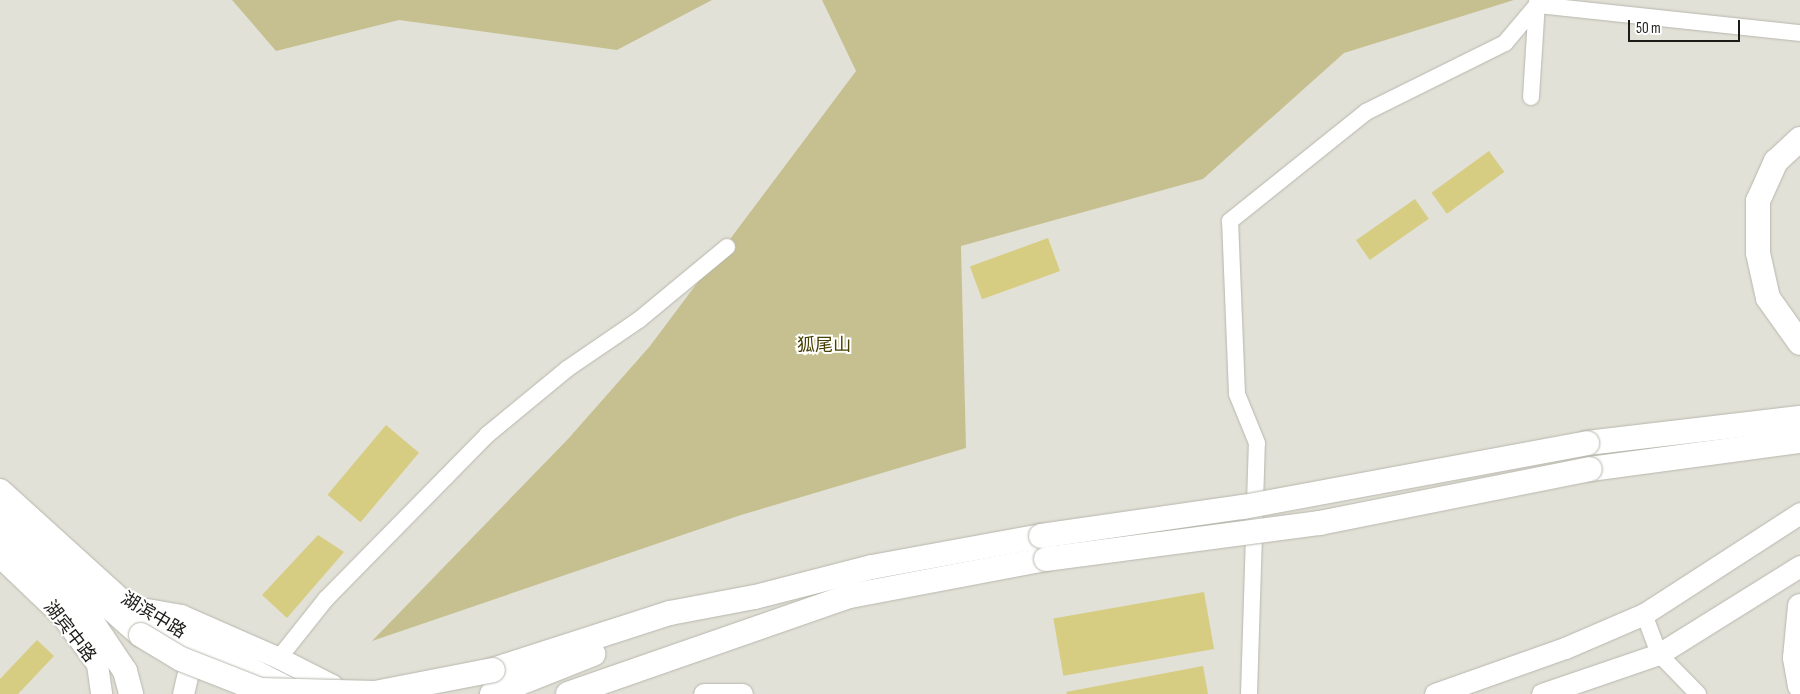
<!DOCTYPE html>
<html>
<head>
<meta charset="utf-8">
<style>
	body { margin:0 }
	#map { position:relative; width:1800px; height:694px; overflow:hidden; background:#e2e1d7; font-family:"Sofia Sans Condensed","Noto Sans SC",sans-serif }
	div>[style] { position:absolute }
	.green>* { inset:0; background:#c6c090 }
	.building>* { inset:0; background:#d6cc82; transform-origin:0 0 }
	.roads { filter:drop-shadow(0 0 1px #b7b6ad) drop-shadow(0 0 1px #b7b6ad) }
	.minor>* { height:16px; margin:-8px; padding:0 8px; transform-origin:8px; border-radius:8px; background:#fff }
	.major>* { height:21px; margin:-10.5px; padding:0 10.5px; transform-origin:10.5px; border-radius:10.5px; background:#fff }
	.highway>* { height:24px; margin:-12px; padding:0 12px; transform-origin:12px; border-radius:12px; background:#fff }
	.bridges { filter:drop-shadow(0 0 1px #b7b6ad) drop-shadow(0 0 1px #b7b6ad) }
	.highway-bridge>* { height:24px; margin:-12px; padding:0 12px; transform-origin:12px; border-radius:12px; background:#fff }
	span { translate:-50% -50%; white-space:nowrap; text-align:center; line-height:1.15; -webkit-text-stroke:4px #fff; paint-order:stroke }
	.park-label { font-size:18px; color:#474002 }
	.street-label { font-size:18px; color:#1b1b18 }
	.scale { position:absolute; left:1628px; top:20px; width:112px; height:22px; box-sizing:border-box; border:2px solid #1b1b18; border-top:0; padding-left:6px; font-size:15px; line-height:18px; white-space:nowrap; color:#1b1b18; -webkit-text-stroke:4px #fff; paint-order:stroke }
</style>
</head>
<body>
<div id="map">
	<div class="green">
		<i style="clip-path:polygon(232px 0,712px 0,617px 50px,399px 20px,276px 51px)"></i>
		<i style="clip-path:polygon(822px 0,1514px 0,1344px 53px,1203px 179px,961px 246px,966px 448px,741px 515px,372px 641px,568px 439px,650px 346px,856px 71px)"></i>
	</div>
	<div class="building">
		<i style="left:1489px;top:151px;width:26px;height:71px;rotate:54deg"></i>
		<i style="left:1415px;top:199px;width:24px;height:72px;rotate:55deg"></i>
		<i style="left:1048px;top:238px;width:35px;height:83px;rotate:70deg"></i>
		<i style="left:386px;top:425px;width:43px;height:91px;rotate:40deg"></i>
		<i style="clip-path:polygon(318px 535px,344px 552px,287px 618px,262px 595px)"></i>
		<i style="left:1204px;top:592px;width:58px;height:153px;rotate:80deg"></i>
		<i style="clip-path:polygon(37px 640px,54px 656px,18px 694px,0 694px,0 679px)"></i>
		<i style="clip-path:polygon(1203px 666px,1208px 694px,1067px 694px,1066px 692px)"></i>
	</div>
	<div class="roads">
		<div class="minor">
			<i style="left:1531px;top:97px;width:95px;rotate:-86.4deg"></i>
			<i style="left:1644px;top:614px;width:43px;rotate:69.4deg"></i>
			<i style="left:1659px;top:654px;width:56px;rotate:45.7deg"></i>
			<i style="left:279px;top:658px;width:75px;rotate:-51.5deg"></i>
			<i style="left:326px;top:599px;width:230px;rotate:-45.5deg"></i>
			<i style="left:487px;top:435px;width:104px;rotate:-39.5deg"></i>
			<i style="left:567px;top:369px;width:88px;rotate:-34.4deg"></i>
			<i style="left:640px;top:319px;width:113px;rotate:-39.6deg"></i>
			<i style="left:1249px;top:694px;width:251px;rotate:-88.2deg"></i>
			<i style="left:1257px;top:443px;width:53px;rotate:-112.2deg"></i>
			<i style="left:1237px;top:394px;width:173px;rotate:-92.3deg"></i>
			<i style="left:1230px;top:221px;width:174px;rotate:-38.7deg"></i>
			<i style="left:1366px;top:112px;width:155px;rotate:-26.4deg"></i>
			<i style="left:1505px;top:43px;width:50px;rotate:-49.9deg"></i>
			<i style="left:1537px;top:5px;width:264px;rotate:6.1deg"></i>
		</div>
		<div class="major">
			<i style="left:0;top:489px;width:174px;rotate:42.2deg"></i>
			<i style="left:129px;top:606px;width:187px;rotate:27deg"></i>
			<i style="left:0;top:557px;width:86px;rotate:43.6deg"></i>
			<i style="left:62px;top:616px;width:59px;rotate:53.9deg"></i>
			<i style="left:97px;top:664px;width:30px;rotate:82deg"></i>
			<i style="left:147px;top:609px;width:35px;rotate:10deg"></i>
			<i style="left:181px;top:615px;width:107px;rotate:23.7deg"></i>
			<i style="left:279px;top:658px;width:59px;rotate:27deg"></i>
			<i style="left:332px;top:685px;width:11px;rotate:52deg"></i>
			<i style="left:183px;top:694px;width:31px;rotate:-77deg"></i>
			<i style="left:190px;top:664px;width:19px;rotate:-102deg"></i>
			<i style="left:704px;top:694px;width:38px"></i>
			<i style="left:1435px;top:694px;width:138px;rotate:-19.5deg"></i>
			<i style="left:1565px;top:648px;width:86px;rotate:-23.3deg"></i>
			<i style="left:1644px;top:614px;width:186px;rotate:-32.9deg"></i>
			<i style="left:1542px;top:694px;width:124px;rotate:-18.9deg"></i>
			<i style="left:1659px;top:654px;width:166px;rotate:-32deg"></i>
		</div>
		<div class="highway">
			<i style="left:1800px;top:139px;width:33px;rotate:137deg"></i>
			<i style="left:1776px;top:161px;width:44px;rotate:114.2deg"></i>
			<i style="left:1758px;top:201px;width:52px;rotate:90deg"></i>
			<i style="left:1758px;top:253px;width:46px;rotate:77.5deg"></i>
			<i style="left:1768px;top:298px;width:55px;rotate:54.6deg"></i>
			<i style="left:1587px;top:443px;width:214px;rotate:-6.7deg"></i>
			<i style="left:1590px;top:469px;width:212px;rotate:-7.6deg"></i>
			<i style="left:0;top:510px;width:188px;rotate:41.6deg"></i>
			<i style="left:0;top:534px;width:117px;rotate:42.6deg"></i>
			<i style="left:86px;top:613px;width:70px;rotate:56.1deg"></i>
			<i style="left:125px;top:671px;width:24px;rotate:75deg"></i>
			<i style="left:1800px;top:606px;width:52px;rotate:95.5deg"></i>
			<i style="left:1795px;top:658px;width:28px;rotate:80deg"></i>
			<i style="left:493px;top:670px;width:186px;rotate:-17.9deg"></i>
			<i style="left:670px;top:613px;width:86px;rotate:-10.7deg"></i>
			<i style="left:755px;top:597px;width:121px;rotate:-14.4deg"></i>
			<i style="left:872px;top:567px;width:172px;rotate:-10.4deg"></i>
			<i style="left:492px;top:694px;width:109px;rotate:-21.6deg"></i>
			<i style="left:568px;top:694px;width:299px;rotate:-19.2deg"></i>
			<i style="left:850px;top:596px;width:199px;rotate:-10.7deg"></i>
		</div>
	</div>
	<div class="bridges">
		<div class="highway-bridge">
			<i style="left:1041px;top:536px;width:204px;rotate:-8.2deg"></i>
			<i style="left:1243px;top:507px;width:350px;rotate:-10.5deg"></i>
			<i style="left:1046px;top:559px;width:276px;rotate:-7.5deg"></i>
			<i style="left:1320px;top:523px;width:275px;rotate:-11.3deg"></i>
			<i style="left:141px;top:635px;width:47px;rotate:31deg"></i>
			<i style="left:181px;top:659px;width:85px;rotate:21.4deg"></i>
			<i style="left:260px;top:690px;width:115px;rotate:1.5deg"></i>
			<i style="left:375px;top:693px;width:120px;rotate:-11deg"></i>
		</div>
	</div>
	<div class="park-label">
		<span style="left:824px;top:346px">狐尾山</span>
	</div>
	<div class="street-label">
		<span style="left:153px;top:616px;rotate:31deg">湖滨中路</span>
		<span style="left:69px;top:632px;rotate:52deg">湖宾中路</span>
	</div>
	<div class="scale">50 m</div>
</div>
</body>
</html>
